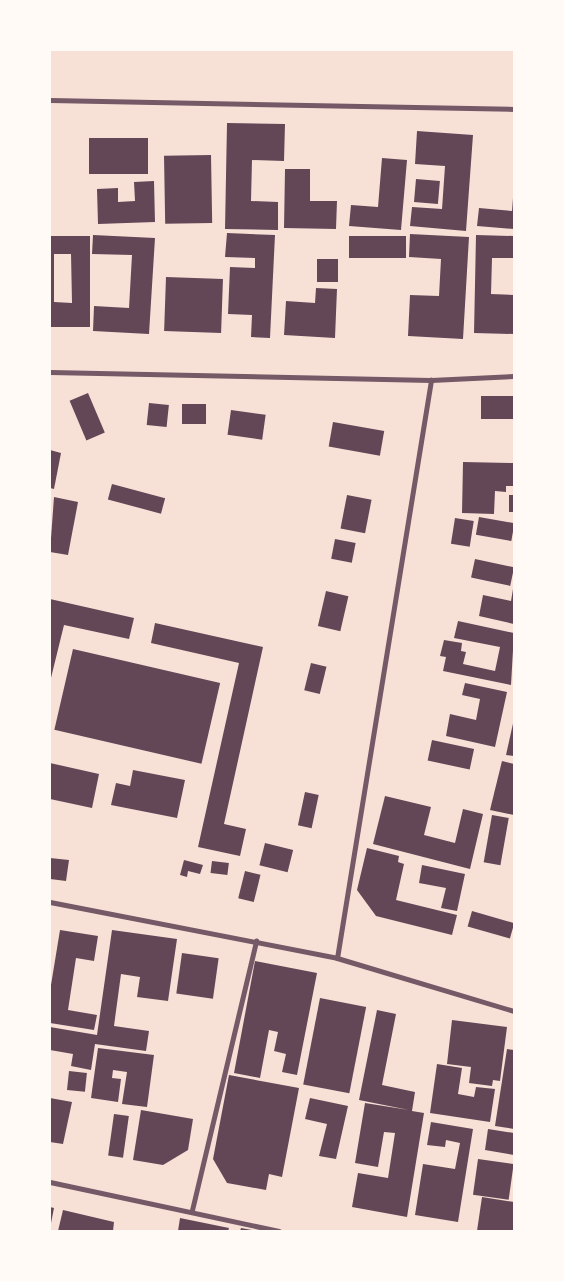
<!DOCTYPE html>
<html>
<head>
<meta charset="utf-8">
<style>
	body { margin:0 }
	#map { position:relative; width:564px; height:1281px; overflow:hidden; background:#f7e1d7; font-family:Montserrat,sans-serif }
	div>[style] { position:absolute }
	.building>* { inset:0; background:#644757; transform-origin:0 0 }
	.minor>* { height:5px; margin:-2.5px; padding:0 2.5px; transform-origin:2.5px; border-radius:2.5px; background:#755966 }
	span { translate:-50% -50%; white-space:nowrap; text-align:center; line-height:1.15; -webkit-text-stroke:5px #fffaf5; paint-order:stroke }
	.frame { position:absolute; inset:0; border:51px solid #fffaf5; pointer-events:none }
</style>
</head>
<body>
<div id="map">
	<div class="building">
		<i style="clip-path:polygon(227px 123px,285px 124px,284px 161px,252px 160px,251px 201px,278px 202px,278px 230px,225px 229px)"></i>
		<i style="clip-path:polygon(417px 131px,473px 135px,466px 231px,410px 226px,412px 207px,442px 209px,445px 166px,415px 164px)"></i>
		<i style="left:148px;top:138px;width:36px;height:59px;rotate:90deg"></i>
		<i style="left:211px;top:155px;width:68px;height:47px;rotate:89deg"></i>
		<i style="clip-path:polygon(382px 158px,407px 160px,401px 230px,349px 226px,351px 205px,378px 207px)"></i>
		<i style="clip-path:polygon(285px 169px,310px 169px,310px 201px,337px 201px,336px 229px,284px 228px)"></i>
		<i style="left:416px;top:179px;width:24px;height:23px;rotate:5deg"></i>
		<i style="clip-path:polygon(154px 181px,155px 222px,98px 224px,97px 189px,118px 188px,118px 202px,135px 201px,134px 182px)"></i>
		<i style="clip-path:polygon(513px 198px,514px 229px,477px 226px,479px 208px,512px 211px)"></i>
		<i style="clip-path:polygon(227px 233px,275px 235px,270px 338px,251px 337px,252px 315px,228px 314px,230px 267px,255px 268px,255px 258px,225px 257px)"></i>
		<i style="clip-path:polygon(410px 234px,469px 237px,463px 339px,408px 336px,410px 295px,439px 296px,441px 259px,409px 257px)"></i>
		<i style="clip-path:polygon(93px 235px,155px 238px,149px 334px,93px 331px,94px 306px,129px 308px,132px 255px,92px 254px)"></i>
		<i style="clip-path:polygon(476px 235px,514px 236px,514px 258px,492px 258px,491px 294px,514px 295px,514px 334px,474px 333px)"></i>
		<i style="clip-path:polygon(evenodd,50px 236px,90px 236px,90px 327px,50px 327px,50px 236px,54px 254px,71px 254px,72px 303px,54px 302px,54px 254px)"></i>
		<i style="left:349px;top:236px;width:57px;height:22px"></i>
		<i style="left:317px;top:259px;width:21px;height:23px"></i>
		<i style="left:166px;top:277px;width:57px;height:54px;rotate:2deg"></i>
		<i style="clip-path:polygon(316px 288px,337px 289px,335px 338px,284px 335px,286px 301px,315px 303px)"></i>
		<i style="left:88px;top:393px;width:43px;height:20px;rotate:67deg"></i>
		<i style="left:514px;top:396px;width:23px;height:33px;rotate:90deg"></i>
		<i style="left:149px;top:403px;width:20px;height:22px;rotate:6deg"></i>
		<i style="left:182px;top:404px;width:24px;height:20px"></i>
		<i style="left:231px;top:410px;width:35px;height:25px;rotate:8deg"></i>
		<i style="left:333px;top:422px;width:52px;height:25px;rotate:10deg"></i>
		<i style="clip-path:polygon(50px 450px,61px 453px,54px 489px,50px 488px)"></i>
		<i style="clip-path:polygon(463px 462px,514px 463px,514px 486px,506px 486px,506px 492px,495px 491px,494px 514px,462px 513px)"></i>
		<i style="left:112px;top:484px;width:55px;height:16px;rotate:15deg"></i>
		<i style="left:347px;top:495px;width:25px;height:34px;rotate:11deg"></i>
		<i style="left:509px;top:495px;width:5px;height:17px"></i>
		<i style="clip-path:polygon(54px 497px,78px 502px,68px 555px,50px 552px)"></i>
		<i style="left:479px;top:517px;width:36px;height:18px;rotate:10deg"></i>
		<i style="left:455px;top:518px;width:19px;height:26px;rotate:9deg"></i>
		<i style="left:335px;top:539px;width:21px;height:20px;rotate:11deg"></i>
		<i style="left:475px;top:559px;width:40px;height:19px;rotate:12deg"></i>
		<i style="clip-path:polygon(513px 589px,514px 624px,479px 616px,483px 595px,511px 601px)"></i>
		<i style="left:326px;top:591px;width:23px;height:36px;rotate:13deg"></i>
		<i style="clip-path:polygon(50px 599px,134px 618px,129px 639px,64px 625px,50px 682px)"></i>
		<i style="clip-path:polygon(458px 621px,514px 633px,511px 685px,443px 671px,446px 657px,440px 656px,444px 640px,462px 643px,461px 651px,466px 652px,463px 664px,495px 671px,500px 647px,454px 638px)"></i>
		<i style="clip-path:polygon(155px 623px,263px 647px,224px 824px,246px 829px,240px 856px,198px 847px,239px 663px,151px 643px)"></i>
		<i style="left:73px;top:649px;width:151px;height:83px;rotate:13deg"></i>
		<i style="left:311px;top:663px;width:16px;height:28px;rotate:14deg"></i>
		<i style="clip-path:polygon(465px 683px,507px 692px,495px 747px,446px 736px,450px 714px,476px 720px,480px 699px,462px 695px)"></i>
		<i style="clip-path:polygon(514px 719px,514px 756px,506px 755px)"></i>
		<i style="left:432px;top:740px;width:43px;height:21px;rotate:12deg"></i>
		<i style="clip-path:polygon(502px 761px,514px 764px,514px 815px,490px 810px)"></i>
		<i style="clip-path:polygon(50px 763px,99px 774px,92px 808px,50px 799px)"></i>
		<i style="clip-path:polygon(133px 770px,185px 780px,177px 818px,111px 805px,116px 783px,130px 786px)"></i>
		<i style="left:305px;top:792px;width:14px;height:34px;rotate:12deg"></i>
		<i style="clip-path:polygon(385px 796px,431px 807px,424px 835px,455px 843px,463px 809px,483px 814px,470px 869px,373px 844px)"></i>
		<i style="left:492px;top:815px;width:17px;height:48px;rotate:10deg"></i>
		<i style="left:265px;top:843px;width:29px;height:23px;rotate:14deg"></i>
		<i style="clip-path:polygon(367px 848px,399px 856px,398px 862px,404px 864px,396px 900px,457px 915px,452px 935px,376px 916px,357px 890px)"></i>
		<i style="clip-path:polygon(50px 858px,69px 860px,66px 881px,50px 879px)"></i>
		<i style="clip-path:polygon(184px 860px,203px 865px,200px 874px,188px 871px,187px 877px,180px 875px)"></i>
		<i style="left:212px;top:861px;width:17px;height:12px;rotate:7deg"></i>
		<i style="clip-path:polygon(422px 865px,465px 874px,457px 911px,441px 908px,446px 888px,419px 883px)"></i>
		<i style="left:245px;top:871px;width:16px;height:28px;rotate:14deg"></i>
		<i style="left:472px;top:911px;width:44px;height:16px;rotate:16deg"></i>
		<i style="clip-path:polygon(60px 930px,98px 936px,94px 961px,76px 958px,68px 1010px,97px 1015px,94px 1030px,50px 1023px,50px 991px)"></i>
		<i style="clip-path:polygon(112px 930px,177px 939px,168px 1001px,137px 997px,140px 977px,121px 974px,114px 1026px,149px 1031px,146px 1051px,95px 1044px,91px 1070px,71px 1066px,73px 1054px,50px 1050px,50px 1027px,97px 1035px)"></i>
		<i style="left:182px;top:953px;width:37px;height:41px;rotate:8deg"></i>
		<i style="clip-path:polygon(255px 961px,317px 973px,297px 1075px,282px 1072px,286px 1054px,274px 1051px,278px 1032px,269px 1030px,260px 1078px,234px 1073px)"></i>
		<i style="left:320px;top:998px;width:47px;height:88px;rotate:11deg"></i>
		<i style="clip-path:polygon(377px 1010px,396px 1014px,382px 1085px,415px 1092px,412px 1111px,424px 1113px,407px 1217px,352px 1207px,358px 1173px,388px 1178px,395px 1133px,384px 1132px,378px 1167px,355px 1163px,365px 1103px,409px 1110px,359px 1100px)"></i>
		<i style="clip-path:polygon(452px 1020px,507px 1027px,500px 1081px,493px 1080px,492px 1086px,469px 1083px,471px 1067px,447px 1064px)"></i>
		<i style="clip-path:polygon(98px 1048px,154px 1055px,147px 1107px,122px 1104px,127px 1072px,113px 1070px,112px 1078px,121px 1079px,118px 1102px,91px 1098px)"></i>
		<i style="clip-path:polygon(507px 1049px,514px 1050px,514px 1129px,495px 1126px)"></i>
		<i style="clip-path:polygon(437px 1064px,462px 1068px,458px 1094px,474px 1097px,476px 1087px,495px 1089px,490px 1122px,430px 1113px)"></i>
		<i style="left:69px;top:1071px;width:18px;height:19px;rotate:6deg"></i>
		<i style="clip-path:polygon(229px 1075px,299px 1088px,282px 1177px,269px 1174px,266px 1190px,227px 1183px,213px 1159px)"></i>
		<i style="clip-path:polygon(50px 1098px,72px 1102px,63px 1144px,50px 1142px)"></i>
		<i style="clip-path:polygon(310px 1098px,348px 1106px,336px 1159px,319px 1156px,327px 1124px,305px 1119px)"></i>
		<i style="clip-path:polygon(141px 1110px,193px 1119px,188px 1150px,163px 1165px,133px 1160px)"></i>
		<i style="left:114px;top:1114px;width:15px;height:42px;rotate:8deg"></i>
		<i style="clip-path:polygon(431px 1122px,473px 1129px,458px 1222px,415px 1215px,423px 1164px,455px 1169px,460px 1143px,446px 1140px,445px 1147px,427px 1145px)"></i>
		<i style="clip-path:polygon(488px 1129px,514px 1133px,514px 1155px,485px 1150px)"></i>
		<i style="left:478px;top:1159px;width:36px;height:36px;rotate:8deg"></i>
		<i style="clip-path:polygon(482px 1197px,514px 1202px,514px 1231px,477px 1231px)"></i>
		<i style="clip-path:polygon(50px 1207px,54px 1208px,51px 1223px,50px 1223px)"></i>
		<i style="clip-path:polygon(63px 1210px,114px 1222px,113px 1231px,58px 1231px)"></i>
		<i style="clip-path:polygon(180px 1218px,229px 1228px,228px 1231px,178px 1231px)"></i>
		<i style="clip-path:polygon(241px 1228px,252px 1230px,252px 1231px,240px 1231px)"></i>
	</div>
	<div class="minor">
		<i style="left:50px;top:100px;width:464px;rotate:1.1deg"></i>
		<i style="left:50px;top:372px;width:381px;rotate:1.2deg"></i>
		<i style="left:431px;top:380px;width:83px;rotate:-2.8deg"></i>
		<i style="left:50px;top:902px;width:292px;rotate:11deg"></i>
		<i style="left:337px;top:958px;width:185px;rotate:16.7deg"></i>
		<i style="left:337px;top:958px;width:586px;rotate:-80.76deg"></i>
		<i style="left:50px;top:1182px;width:234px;rotate:12.1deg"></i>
		<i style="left:192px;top:1210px;width:277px;rotate:-76.6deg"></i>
	</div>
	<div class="frame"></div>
</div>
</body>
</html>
